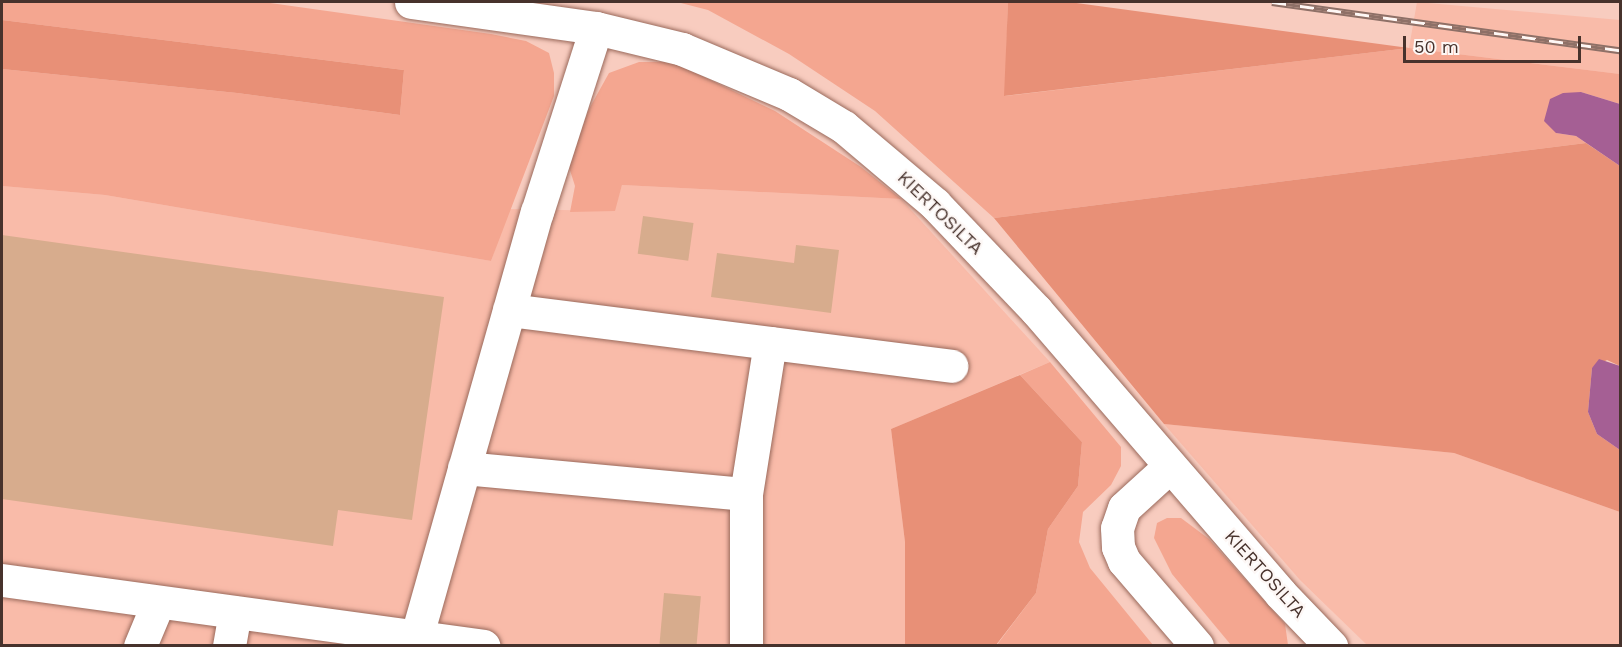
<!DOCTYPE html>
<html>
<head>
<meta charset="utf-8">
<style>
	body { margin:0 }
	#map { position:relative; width:1622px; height:647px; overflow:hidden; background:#f8ccbf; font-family:"Work Sans",sans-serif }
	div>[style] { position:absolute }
	.built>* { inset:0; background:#f9bba9 }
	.green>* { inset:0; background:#f4a690 }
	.forest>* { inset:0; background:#e89077 }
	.water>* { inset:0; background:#a55f94 }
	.building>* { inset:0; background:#d7ac8d; transform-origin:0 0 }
	.roads { filter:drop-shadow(0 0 2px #9a6a5c) drop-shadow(0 0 2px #9a6a5c) }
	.minor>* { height:33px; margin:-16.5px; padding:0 16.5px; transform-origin:16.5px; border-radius:16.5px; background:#fff }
	.rail>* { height:7px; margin-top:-3.5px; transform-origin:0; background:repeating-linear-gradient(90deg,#fdf7f5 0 14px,#8e7067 0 28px); box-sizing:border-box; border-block:2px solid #8e7067 }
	span { translate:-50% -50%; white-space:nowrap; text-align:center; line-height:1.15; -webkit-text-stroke:4.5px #fdf7f5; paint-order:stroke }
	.street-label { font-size:18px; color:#47322c }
	.frame { position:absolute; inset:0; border:3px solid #47322c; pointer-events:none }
	.scale { position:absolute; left:1403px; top:36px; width:178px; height:27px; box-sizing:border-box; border:3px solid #47322c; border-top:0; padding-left:8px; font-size:18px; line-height:21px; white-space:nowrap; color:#47322c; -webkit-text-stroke:4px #fdf7f5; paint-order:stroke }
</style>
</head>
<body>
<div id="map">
	<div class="built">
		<i style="clip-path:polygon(1417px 2px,1620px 20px,1620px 74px,1409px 48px)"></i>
		<i style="clip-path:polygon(622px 185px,901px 199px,1050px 362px,891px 429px,905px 542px,905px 645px,2px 645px,2px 186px,105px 195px,491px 261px,509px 209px,614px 211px)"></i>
		<i style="clip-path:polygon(1164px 424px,1454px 453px,1620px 512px,1620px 645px,1367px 645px,1300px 580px)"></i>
	</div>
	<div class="green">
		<i style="clip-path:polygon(2px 2px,263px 2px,491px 34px,526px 41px,549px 53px,554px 73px,554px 96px,491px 261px,105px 195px,2px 186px,2px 69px,237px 93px,400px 115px,404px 70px,2px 20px)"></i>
		<i style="clip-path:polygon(677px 2px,1008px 2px,1005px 96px,1409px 48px,1620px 74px,1620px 104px,1581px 92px,1556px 133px,1576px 136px,1586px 143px,994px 218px,875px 111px,789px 54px,708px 10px)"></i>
		<i style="clip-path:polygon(639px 62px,673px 62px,775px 111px,861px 167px,901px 199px,622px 185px,615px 211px,570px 212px,575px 186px,568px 164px,589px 109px,609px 73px)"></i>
		<i style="clip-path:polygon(1050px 362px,1121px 447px,1121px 466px,1111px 485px,1083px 512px,1079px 542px,1090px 568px,1153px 645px,996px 646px,1036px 593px,1048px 529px,1078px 486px,1082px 442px,1020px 375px)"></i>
		<i style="clip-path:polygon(1167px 518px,1181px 518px,1209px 539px,1285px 624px,1288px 645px,1231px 645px,1172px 574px,1154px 538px,1157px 523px)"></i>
	</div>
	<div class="forest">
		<i style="clip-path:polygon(1008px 2px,1069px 2px,1409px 48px,1004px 96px)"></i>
		<i style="clip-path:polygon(2px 20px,404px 70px,400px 115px,237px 93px,2px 69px)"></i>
		<i style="clip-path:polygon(1586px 143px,1620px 166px,1620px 366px,1607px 360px,1592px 368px,1588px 412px,1597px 434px,1620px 450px,1620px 512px,1454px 453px,1164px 424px,994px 218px)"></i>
		<i style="clip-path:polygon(1020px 375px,1082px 442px,1078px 486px,1048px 529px,1036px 593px,996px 645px,905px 645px,905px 542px,891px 429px)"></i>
	</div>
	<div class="water">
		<i style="clip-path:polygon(1581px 92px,1620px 104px,1620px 166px,1576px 136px,1556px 133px,1544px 121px,1550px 99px,1563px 93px)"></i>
		<i style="clip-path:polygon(1599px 359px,1620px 366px,1620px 450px,1597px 434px,1588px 412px,1592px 368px)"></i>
	</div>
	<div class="building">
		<i style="left:643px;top:216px;width:51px;height:38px;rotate:8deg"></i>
		<i style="clip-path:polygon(2px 235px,444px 297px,412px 520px,338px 510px,333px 546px,2px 499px)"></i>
		<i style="clip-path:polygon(796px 245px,839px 250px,831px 313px,711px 297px,717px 253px,794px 263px)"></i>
		<i style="left:664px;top:593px;width:37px;height:51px;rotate:5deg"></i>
	</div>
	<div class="roads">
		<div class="minor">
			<i style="left:411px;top:2px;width:187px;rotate:8deg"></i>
			<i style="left:596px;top:28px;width:89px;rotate:13.7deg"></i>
			<i style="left:682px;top:49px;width:116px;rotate:22.8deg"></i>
			<i style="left:789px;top:94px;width:64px;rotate:31deg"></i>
			<i style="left:844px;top:127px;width:119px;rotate:40.2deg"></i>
			<i style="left:935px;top:204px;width:146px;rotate:46.4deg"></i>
			<i style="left:1036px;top:310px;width:374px;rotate:49.2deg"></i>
			<i style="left:1280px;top:593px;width:74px;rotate:46.1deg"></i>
			<i style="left:509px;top:310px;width:446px;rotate:7.2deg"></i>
			<i style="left:1170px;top:466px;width:62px;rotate:137.6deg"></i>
			<i style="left:1124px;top:508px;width:21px;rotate:109deg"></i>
			<i style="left:1117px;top:528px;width:19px;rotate:87deg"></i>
			<i style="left:1118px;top:547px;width:15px;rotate:67deg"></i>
			<i style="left:1124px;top:561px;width:112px;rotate:49.3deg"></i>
			<i style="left:464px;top:468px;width:283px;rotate:5.3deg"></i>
			<i style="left:2px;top:580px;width:486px;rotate:7.8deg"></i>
			<i style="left:417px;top:635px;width:440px;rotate:-74.2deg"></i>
			<i style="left:537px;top:212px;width:193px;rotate:-72.2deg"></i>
			<i style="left:140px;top:646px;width:47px;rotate:-67.3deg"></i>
			<i style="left:229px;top:646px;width:34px;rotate:-80deg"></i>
			<i style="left:746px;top:646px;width:152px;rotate:-90deg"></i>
			<i style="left:746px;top:494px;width:153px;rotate:-81deg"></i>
		</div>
	</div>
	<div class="rail">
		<i style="left:1272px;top:2px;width:351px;rotate:7.9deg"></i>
	</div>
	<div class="street-label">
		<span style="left:940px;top:213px;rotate:44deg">KIERTOSILTA</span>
		<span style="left:1265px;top:574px;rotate:48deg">KIERTOSILTA</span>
	</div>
	<div class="frame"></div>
	<div class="scale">50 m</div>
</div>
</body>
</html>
